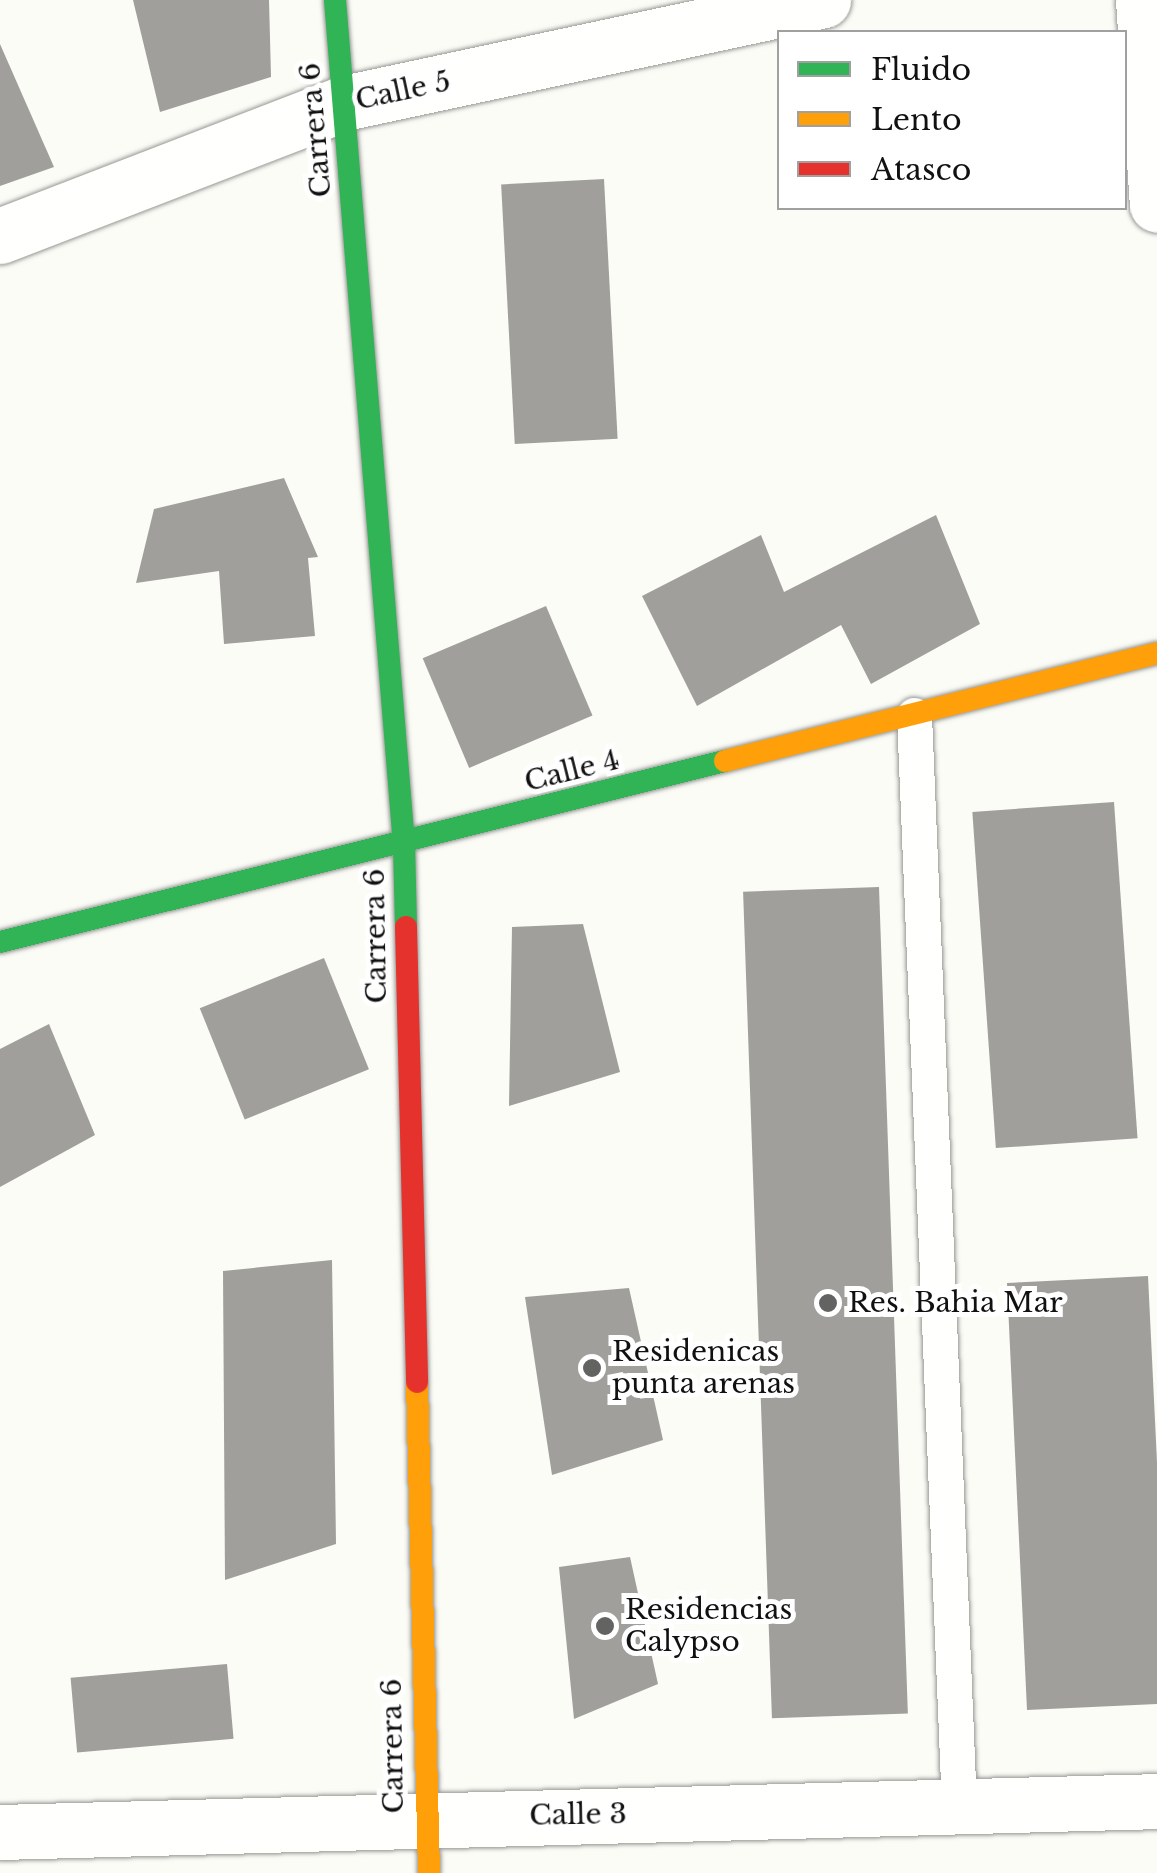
<!DOCTYPE html>
<html>
<head>
<meta charset="utf-8">
<style>
	body { margin:0 }
	#map { position:relative; width:1157px; height:1873px; overflow:hidden; background:#fcfcf7; font-family:"Libre Baskerville",serif }
	div>[style] { position:absolute }
	.building>* { inset:0; background:#a09f9c; transform-origin:0 0 }
	.roads { filter:drop-shadow(0 0 2px #979795) drop-shadow(0 0 2px #979795) }
	.lane>* { height:35px; margin:-17.5px; padding:0 17.5px; transform-origin:17.5px; border-radius:17.5px; background:#fffffe }
	.street>* { height:55px; margin:-27.5px; padding:0 27.5px; transform-origin:27.5px; border-radius:27.5px; background:#fffffe }
	.fast>* { height:22px; margin:-11px; padding:0 11px; transform-origin:11px; border-radius:11px; background:#30b455 }
	.slow>* { height:22px; margin:-11px; padding:0 11px; transform-origin:11px; border-radius:11px; background:#ff9f0a }
	.jam>* { height:22px; margin:-11px; padding:0 11px; transform-origin:11px; border-radius:11px; background:#e5322d }
	.dots>* { width:28px; height:28px; translate:-50% -50%; box-sizing:border-box; border:5px solid #fff; border-radius:50% }
	span { translate:-50% -50%; white-space:nowrap; text-align:center; line-height:1.15; -webkit-text-stroke:10px #fff; paint-order:stroke }
	.street-label { font-size:28px; color:#111 }
	.poi-label { font-size:28px; color:#111 }
	.left { translate:0 -50%; text-align:left }
	.legend { position:absolute; left:777px; top:30px; width:350px; height:180px; box-sizing:border-box; background:#fff; border:2px solid #a0a0a0; margin:0; padding:12px 18px; list-style:none; font-size:30px; color:#111 }
	.legend li { display:flex; align-items:center; gap:20px; height:50px }
	.legend b { width:50px; border:2px solid #a0a0a0 }
</style>
</head>
<body>
<div id="map">
	<div class="building">
		<i style="clip-path:polygon(133px 0,269px 0,271px 77px,160px 112px)"></i>
		<i style="clip-path:polygon(0 44px,54px 167px,0 186px)"></i>
		<i style="left:604px;top:179px;width:260px;height:103px;rotate:87deg"></i>
		<i style="clip-path:polygon(284px 478px,318px 557px,308px 558px,315px 636px,224px 644px,219px 571px,136px 583px,154px 509px)"></i>
		<i style="clip-path:polygon(936px 515px,980px 624px,871px 684px,841px 625px,697px 706px,642px 596px,761px 535px,784px 592px)"></i>
		<i style="left:546px;top:606px;width:119px;height:134px;rotate:67deg"></i>
		<i style="left:1114px;top:802px;width:337px;height:142px;rotate:86deg"></i>
		<i style="left:879px;top:887px;width:827px;height:136px;rotate:88deg"></i>
		<i style="clip-path:polygon(583px 924px,620px 1072px,509px 1106px,512px 927px)"></i>
		<i style="left:324px;top:958px;width:120px;height:134px;rotate:68deg"></i>
		<i style="clip-path:polygon(49px 1024px,95px 1135px,0 1187px,0 1049px)"></i>
		<i style="clip-path:polygon(332px 1260px,336px 1544px,225px 1580px,223px 1271px)"></i>
		<i style="clip-path:polygon(1148px 1276px,1157px 1462px,1157px 1704px,1027px 1710px,1007px 1283px)"></i>
		<i style="clip-path:polygon(629px 1288px,663px 1440px,552px 1475px,525px 1297px)"></i>
		<i style="clip-path:polygon(630px 1557px,658px 1684px,574px 1719px,559px 1567px)"></i>
		<i style="left:227px;top:1664px;width:75px;height:157px;rotate:85deg"></i>
	</div>
	<div class="roads">
		<div class="lane">
			<i style="left:914px;top:715px;width:1092px;rotate:87.64deg"></i>
		</div>
		<div class="street">
			<i style="left:1143px;top:0;width:205px;rotate:86.1deg"></i>
			<i style="left:0;top:236px;width:369px;rotate:-21.1deg"></i>
			<i style="left:344px;top:103px;width:490px;rotate:-12.1deg"></i>
			<i style="left:0;top:1832px;width:1157px;rotate:-1.53deg"></i>
		</div>
		<div class="fast">
			<i style="left:335px;top:0;width:847px;rotate:85.33deg"></i>
			<i style="left:404px;top:844px;width:83px;rotate:88.6deg"></i>
			<i style="left:0;top:942px;width:747px;rotate:-14.02deg"></i>
		</div>
		<div class="slow">
			<i style="left:725px;top:761px;width:445px;rotate:-14deg"></i>
			<i style="left:417px;top:1382px;width:491px;rotate:88.6deg"></i>
		</div>
		<div class="jam">
			<i style="left:406px;top:927px;width:455px;rotate:88.6deg"></i>
		</div>
	</div>
	<div class="dots">
		<i style="left:828px;top:1303px;background:#636362"></i>
		<i style="left:592px;top:1368px;background:#636362"></i>
		<i style="left:605px;top:1626px;background:#636362"></i>
	</div>
	<div class="street-label">
		<span style="left:403px;top:91px;rotate:-12deg">Calle 5</span>
		<span style="left:316px;top:130px;rotate:-95deg">Carrera 6</span>
		<span style="left:572px;top:771px;rotate:-14deg">Calle 4</span>
		<span style="left:376px;top:936px;rotate:-91deg">Carrera 6</span>
		<span style="left:393px;top:1746px;rotate:-91deg">Carrera 6</span>
		<span style="left:578px;top:1815px;rotate:-1deg">Calle 3</span>
	</div>
	<div class="poi-label">
		<span class="left" style="left:848px;top:1303px">Res. Bahia Mar</span>
		<span class="left" style="left:612px;top:1368px">Residenicas<br>punta arenas</span>
		<span class="left" style="left:625px;top:1626px">Residencias<br>Calypso</span>
	</div>
	<ul class="legend">
	<li><b style="height:12px;background:#30b455"></b>Fluido</li>
	<li><b style="height:12px;background:#ff9f0a"></b>Lento</li>
	<li><b style="height:12px;background:#e5322d"></b>Atasco</li>
	</ul>
</div>
</body>
</html>
